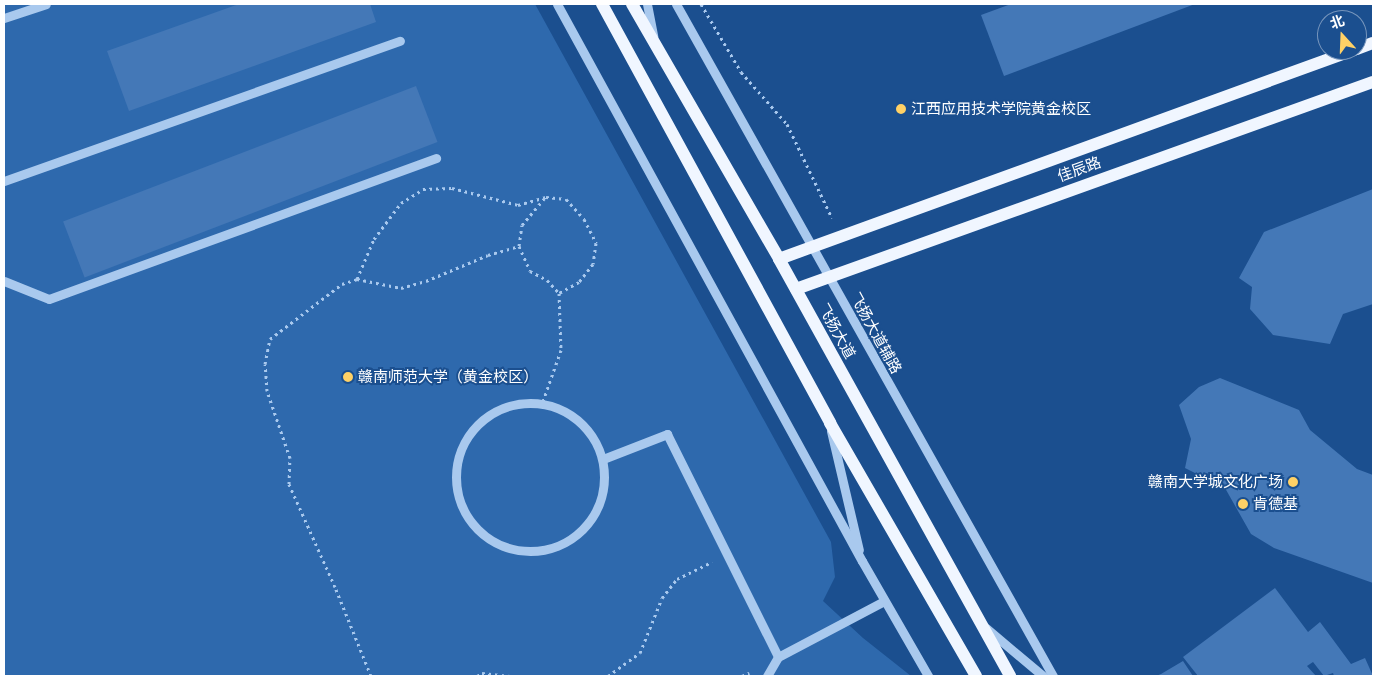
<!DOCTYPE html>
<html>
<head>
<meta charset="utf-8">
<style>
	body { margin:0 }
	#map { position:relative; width:1377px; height:680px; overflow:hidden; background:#1b4f8f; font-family:Quicksand,"Noto Sans SC",sans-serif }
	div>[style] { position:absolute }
	.green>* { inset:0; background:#2e69ad }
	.building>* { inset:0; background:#4478b7; transform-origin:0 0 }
	.path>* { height:3px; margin-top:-1.5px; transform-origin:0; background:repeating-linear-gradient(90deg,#a9c9ee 0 2.5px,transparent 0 6.5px) }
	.minor>* { height:9px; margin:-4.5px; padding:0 4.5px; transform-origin:4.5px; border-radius:4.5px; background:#a9c9ee }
	.minor>.ring { margin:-4.5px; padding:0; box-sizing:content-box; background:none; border:9px solid #a9c9ee; border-radius:50% }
	.major>* { height:12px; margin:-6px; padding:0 6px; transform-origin:6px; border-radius:6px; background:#f0f6ff }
	.dots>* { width:14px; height:14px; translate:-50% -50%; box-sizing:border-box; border:2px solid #1b4f8f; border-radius:50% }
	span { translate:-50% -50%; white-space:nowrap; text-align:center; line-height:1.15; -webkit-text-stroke:4px #1b4f8f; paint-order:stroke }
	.poi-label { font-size:15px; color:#fff }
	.left { translate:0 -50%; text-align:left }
	.right { translate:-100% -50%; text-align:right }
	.street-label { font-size:15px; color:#fff }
	.frame { position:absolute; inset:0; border:5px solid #fff; pointer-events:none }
	.north { position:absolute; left:1317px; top:10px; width:50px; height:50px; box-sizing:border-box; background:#1b4f8f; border:1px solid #7695bc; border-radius:50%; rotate:340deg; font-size:14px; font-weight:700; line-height:20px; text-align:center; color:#fff }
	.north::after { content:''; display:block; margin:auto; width:18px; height:22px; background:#ffd166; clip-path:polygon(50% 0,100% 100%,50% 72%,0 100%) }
</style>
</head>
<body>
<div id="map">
	<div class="green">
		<i style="clip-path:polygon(4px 4px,535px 4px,831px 542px,835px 577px,823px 601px,863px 638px,911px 676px,4px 676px)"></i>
	</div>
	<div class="building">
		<i style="clip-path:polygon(239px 4px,370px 4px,376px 22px,129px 111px,107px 51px)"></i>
		<i style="clip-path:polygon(1011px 4px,1195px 4px,1004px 76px,981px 15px)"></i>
		<i style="left:416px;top:86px;width:60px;height:378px;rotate:69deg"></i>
		<i style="clip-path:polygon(1373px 189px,1373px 304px,1343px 314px,1330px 344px,1273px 335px,1250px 309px,1252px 287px,1239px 278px,1264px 232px)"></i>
		<i style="clip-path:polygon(1220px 378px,1299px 410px,1310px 430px,1357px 469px,1373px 475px,1373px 583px,1274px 548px,1251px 534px,1225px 488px,1185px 468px,1191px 439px,1179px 405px,1199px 387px)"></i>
		<i style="clip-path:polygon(1275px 588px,1308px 632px,1320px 622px,1351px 664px,1365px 658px,1373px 676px,1334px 676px,1333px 673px,1324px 676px,1313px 662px,1307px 666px,1316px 676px,1198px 676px,1183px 657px)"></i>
		<i style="clip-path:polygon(1183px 661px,1193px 676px,1156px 676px,1161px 674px)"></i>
	</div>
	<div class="path">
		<i style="left:701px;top:4px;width:79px;rotate:59.5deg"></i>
		<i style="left:741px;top:72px;width:69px;rotate:48.5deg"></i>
		<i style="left:787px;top:124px;width:104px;rotate:64.4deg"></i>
		<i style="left:519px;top:246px;width:21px;rotate:-82deg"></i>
		<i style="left:522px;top:225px;width:35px;rotate:-50deg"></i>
		<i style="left:357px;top:279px;width:45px;rotate:11.6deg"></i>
		<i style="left:401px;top:288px;width:26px;rotate:-16deg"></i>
		<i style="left:426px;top:281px;width:67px;rotate:-22.8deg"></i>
		<i style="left:488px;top:255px;width:32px;rotate:-16deg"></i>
		<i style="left:519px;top:246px;width:27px;rotate:66deg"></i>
		<i style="left:530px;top:271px;width:19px;rotate:28deg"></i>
		<i style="left:547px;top:280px;width:18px;rotate:47deg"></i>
		<i style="left:371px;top:676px;width:96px;rotate:-112deg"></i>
		<i style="left:335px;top:587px;width:113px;rotate:-114.1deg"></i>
		<i style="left:289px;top:484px;width:26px;rotate:-88deg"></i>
		<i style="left:290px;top:458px;width:71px;rotate:-108.9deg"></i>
		<i style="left:267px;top:391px;width:27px;rotate:-94deg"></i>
		<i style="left:265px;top:364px;width:25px;rotate:-79deg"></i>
		<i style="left:270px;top:339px;width:91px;rotate:-37.4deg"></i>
		<i style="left:342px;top:284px;width:16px;rotate:-18deg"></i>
		<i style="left:357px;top:279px;width:43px;rotate:-67deg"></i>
		<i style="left:374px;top:239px;width:45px;rotate:-53.1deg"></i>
		<i style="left:401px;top:203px;width:26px;rotate:-32deg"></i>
		<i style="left:423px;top:189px;width:29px;rotate:-2deg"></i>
		<i style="left:452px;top:188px;width:68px;rotate:14.4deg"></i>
		<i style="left:518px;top:205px;width:29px;rotate:-16deg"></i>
		<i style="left:546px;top:197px;width:20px;rotate:6deg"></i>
		<i style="left:566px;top:199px;width:27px;rotate:48deg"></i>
		<i style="left:584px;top:219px;width:27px;rotate:63deg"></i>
		<i style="left:596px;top:243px;width:21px;rotate:98deg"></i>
		<i style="left:593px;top:264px;width:23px;rotate:128deg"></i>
		<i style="left:579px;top:282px;width:23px;rotate:151deg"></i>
		<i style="left:559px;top:293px;width:57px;rotate:88deg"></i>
		<i style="left:561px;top:350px;width:57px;rotate:109.4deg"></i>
		<i style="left:477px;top:676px;width:6px;rotate:-31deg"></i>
		<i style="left:482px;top:673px;width:28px;rotate:6deg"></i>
		<i style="left:608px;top:676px;width:39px;rotate:-36deg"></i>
		<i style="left:640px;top:653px;width:59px;rotate:-68.2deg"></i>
		<i style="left:662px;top:598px;width:24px;rotate:-52deg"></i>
		<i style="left:677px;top:579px;width:39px;rotate:-26deg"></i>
		<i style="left:609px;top:676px;width:27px"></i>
		<i style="left:742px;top:676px;width:8px;rotate:-23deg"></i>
	</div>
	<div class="minor">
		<i style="left:557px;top:4px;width:635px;rotate:61.3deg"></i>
		<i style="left:862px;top:561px;width:133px;rotate:60.1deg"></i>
		<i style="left:647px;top:4px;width:33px;rotate:79deg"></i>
		<i style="left:676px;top:4px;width:771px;rotate:60.71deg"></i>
		<i style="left:4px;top:18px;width:44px;rotate:-18.4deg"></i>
		<i style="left:4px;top:181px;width:420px;rotate:-19.5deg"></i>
		<i style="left:4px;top:281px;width:48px;rotate:21.8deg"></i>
		<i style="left:49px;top:299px;width:412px;rotate:-20deg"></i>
		<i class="ring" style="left:456px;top:403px;width:139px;height:139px"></i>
		<i style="left:831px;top:431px;width:122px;rotate:76.8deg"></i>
		<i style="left:603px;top:459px;width:69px;rotate:-21.3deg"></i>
		<i style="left:667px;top:434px;width:249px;rotate:63.5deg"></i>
		<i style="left:986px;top:628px;width:75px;rotate:40.1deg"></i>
		<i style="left:767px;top:676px;width:22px;rotate:-60deg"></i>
		<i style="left:778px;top:657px;width:120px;rotate:-27.8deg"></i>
	</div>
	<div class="major">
		<i style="left:602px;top:4px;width:477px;rotate:61.4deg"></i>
		<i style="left:830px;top:423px;width:292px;rotate:60deg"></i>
		<i style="left:632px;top:4px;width:294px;rotate:60deg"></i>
		<i style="left:779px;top:259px;width:477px;rotate:61deg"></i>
		<i style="left:1357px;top:49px;width:17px;rotate:-21deg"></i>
		<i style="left:779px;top:259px;width:612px;rotate:-19.98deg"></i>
		<i style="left:796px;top:289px;width:613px;rotate:-19.74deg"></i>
	</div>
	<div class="dots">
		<i style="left:901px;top:109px;background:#ffd166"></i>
		<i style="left:348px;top:377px;background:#ffd166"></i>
		<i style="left:1293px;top:482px;background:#ffd166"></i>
		<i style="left:1243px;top:504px;background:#ffd166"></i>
	</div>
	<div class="poi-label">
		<span class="left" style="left:911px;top:109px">江西应用技术学院黄金校区</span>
		<span class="left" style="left:358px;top:377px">赣南师范大学（黄金校区）</span>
		<span class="right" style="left:1283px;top:482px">赣南大学城文化广场</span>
		<span class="left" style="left:1253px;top:504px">肯德基</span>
	</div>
	<div class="street-label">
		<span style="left:1079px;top:169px;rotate:-20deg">佳辰路</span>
		<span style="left:837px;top:331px;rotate:61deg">飞扬大道</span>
		<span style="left:876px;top:333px;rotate:61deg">飞扬大道辅路</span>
	</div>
	<div class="frame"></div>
	<div class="north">北</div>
</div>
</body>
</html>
